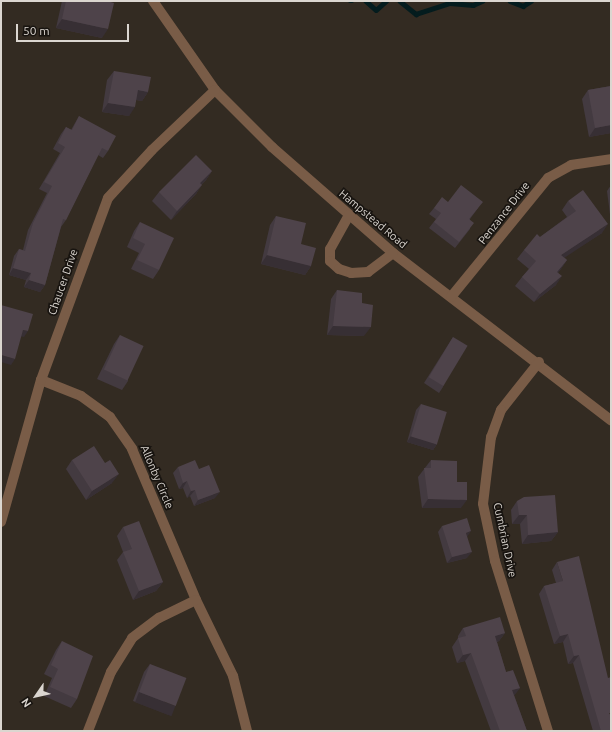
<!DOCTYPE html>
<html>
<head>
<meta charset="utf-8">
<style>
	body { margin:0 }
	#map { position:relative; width:612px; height:732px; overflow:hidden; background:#332b22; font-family:Ubuntu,sans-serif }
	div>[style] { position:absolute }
	.stream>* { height:4.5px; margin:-2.25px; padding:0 2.25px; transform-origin:2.25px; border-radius:2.25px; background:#041c1e }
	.minor>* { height:10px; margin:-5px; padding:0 5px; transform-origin:5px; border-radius:5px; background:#795c47 }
	.wall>* { inset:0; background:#433a40 }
	.shaded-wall>* { inset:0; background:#372f34; transform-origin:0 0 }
	.building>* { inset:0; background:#4e434a; transform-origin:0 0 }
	span { translate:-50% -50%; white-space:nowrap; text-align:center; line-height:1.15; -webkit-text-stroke:3.5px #181410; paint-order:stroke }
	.street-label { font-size:11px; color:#dbd6d0 }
	.frame { position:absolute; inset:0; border:2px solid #dbd6d0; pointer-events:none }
	.north { position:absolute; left:16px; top:676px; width:40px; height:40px; -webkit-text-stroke:3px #181410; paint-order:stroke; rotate:236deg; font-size:11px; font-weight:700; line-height:16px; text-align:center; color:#dbd6d0 }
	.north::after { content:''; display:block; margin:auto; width:14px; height:18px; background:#dbd6d0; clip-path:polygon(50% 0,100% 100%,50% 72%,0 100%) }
	.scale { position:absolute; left:16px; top:24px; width:113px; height:18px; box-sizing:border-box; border:2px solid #dbd6d0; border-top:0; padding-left:5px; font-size:12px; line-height:14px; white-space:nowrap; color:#dbd6d0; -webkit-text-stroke:3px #181410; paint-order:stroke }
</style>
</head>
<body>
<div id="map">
	<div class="stream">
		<i style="left:350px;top:1px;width:2px"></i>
		<i style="left:366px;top:1px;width:13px;rotate:42deg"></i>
		<i style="left:376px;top:10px;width:13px;rotate:-42deg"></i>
		<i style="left:400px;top:1px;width:21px;rotate:39deg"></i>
		<i style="left:416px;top:14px;width:36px;rotate:-18deg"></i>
		<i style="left:450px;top:3px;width:23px;rotate:5deg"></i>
		<i style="left:473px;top:5px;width:10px;rotate:-24deg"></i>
		<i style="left:510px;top:1px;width:14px;rotate:21deg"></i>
		<i style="left:523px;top:6px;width:9px;rotate:-32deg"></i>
	</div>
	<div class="minor">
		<i style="left:153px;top:1px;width:108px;rotate:55.1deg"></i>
		<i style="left:215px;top:90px;width:81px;rotate:45deg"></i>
		<i style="left:272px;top:147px;width:161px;rotate:41.2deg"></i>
		<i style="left:393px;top:253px;width:275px;rotate:37.5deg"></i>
		<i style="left:349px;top:215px;width:39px;rotate:119deg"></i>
		<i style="left:330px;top:249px;width:12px;rotate:90deg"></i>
		<i style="left:330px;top:261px;width:12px;rotate:42deg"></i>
		<i style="left:339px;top:269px;width:13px;rotate:18deg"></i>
		<i style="left:351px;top:273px;width:17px;rotate:-3deg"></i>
		<i style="left:368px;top:272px;width:31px;rotate:-37deg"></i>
		<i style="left:451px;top:297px;width:154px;rotate:-50.8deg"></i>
		<i style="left:548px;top:178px;width:26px;rotate:-29deg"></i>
		<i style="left:571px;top:165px;width:40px;rotate:-8.5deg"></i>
		<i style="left:539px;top:362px;width:61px;rotate:128.4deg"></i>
		<i style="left:501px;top:410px;width:29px;rotate:110deg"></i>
		<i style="left:491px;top:437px;width:67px;rotate:96.8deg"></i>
		<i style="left:483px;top:504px;width:58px;rotate:78.1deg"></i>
		<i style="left:495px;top:561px;width:178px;rotate:72.7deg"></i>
		<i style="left:41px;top:380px;width:43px;rotate:21.8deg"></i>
		<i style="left:81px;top:396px;width:36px;rotate:36deg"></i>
		<i style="left:110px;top:417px;width:39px;rotate:55deg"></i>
		<i style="left:132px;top:449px;width:164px;rotate:67deg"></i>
		<i style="left:196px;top:600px;width:85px;rotate:64deg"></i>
		<i style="left:233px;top:676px;width:57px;rotate:75.7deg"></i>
		<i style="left:1px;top:522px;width:148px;rotate:-74.3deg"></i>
		<i style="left:41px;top:380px;width:194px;rotate:-69.8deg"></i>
		<i style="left:108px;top:198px;width:65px;rotate:-47.5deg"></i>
		<i style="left:152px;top:150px;width:87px;rotate:-43.6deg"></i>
		<i style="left:88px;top:731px;width:63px;rotate:-68.7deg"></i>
		<i style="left:111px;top:672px;width:40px;rotate:-58deg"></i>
		<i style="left:132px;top:638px;width:34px;rotate:-37deg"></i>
		<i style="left:159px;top:618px;width:41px;rotate:-25.9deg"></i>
	</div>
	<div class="wall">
		<i style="clip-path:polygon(62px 1px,107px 1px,102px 38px,56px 28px)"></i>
		<i style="clip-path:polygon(114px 71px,148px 92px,142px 101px,136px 100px,129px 116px,102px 112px,107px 80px)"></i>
		<i style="clip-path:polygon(611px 86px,611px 133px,589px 137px,582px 99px,588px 90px)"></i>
		<i style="clip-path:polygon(79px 116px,108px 151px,103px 158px,98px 155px,66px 220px,61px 227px,45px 285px,40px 292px,24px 287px,26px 280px,9px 275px,14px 256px,19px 249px,23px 250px,28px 230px,47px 193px,39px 189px,60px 153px,53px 149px,61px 134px,66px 127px,71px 130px)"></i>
		<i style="clip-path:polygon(212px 171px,206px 180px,202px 184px,196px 194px,171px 220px,152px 201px,159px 192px)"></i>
		<i style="clip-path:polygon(611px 185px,611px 222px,607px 191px)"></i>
		<i style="clip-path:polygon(568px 201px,602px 233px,564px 257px,567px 260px,558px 273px,556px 285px,534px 302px,515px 286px,522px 277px,529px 269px,517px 259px,524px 250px,540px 237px,567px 217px,562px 210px)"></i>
		<i style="clip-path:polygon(448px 202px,478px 208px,470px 219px,470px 229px,455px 248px,429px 228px,436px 219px,429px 214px,434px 208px)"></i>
		<i style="clip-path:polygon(276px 216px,301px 244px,311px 266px,305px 275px,261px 264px,270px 225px)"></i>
		<i style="clip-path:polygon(140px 222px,159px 270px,153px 279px,131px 269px,139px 253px,127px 247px,134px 231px)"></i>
		<i style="clip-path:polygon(337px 290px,362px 303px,364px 336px,327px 335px,331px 299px)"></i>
		<i style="clip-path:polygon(120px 335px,128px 381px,122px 390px,97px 379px,114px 344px)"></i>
		<i style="clip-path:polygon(453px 337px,443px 387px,439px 393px,424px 383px)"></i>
		<i style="clip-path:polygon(421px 404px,437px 444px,433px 450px,407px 442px,416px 410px)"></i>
		<i style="clip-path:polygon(72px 460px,105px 463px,112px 483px,86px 500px,66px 469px)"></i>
		<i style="clip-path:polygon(431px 460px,457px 482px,461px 508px,422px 508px,418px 477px)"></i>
		<i style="clip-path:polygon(178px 467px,199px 469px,215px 498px,194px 506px,190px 496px,187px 498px,183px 488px,179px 489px,173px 473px)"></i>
		<i style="clip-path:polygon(517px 501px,558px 532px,551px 541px,522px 544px,520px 524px,512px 524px,511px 510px)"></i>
		<i style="clip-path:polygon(442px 526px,467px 537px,467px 558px,447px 563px,438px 532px)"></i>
		<i style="clip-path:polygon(123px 527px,163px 582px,156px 591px,133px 600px,117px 560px,123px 552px,117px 536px)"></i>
		<i style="clip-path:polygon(557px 562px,611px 731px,593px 731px,573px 663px,568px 664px,563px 642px,554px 644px,539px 594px,544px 586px,556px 583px,552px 570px)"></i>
		<i style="clip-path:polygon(463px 628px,505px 633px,499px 641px,497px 642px,506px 672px,520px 688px,514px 695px,527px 731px,491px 731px,465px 661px,457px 663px,452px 647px,458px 638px,458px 636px)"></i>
		<i style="clip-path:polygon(62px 641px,77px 699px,71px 708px,44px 696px,52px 678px,44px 674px,56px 650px)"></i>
		<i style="clip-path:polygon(150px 664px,169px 715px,133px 701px,144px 672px)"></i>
	</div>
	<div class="shaded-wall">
		<i style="clip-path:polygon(62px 19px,108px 29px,102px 38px,56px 28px)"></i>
		<i style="clip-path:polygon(138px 90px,148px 92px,142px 101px,131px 99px)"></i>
		<i style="clip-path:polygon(108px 103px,135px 107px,129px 116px,102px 112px)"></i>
		<i style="clip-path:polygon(611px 125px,611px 133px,589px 137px,595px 128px)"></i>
		<i style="clip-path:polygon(212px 171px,206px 180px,194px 192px,200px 183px)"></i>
		<i style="clip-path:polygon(202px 185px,196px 194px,171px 220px,177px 211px)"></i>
		<i style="clip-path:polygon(608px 224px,602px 233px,555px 264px,561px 255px)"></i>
		<i style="clip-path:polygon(267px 255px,311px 266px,305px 275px,261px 264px)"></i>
		<i style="clip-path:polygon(567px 260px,561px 269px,551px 281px,557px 272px)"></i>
		<i style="clip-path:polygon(13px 268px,31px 273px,26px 280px,9px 275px)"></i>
		<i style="clip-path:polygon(562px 276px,556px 285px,534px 302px,540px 294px)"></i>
		<i style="clip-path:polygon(29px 280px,45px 285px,40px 292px,24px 287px)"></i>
		<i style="clip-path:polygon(333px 326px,371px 327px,364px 336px,327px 335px)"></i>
		<i style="clip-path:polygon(23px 330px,28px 331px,24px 337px,19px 336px)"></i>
		<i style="clip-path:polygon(1px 355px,15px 359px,11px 365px,1px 362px)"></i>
		<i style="clip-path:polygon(411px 436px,437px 444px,433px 450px,407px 442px)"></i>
		<i style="clip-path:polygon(119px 474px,112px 483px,86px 500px,92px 491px)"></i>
		<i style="clip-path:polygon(187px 481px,183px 488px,179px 489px,183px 483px)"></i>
		<i style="clip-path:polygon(195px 490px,190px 496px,187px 498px,191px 491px)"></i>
		<i style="clip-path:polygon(220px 492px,215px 498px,194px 506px,198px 500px)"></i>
		<i style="clip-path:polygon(428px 499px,467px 500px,461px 508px,422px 508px)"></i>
		<i style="clip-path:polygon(519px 515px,527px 515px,520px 524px,512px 524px)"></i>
		<i style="clip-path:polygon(471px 531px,467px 537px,466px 533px)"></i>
		<i style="clip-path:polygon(558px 532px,551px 541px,522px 544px,528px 535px)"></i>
		<i style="clip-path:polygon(472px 552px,467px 558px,447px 563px,452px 557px)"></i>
		<i style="clip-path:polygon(163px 582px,156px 591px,133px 600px,139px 591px)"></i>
		<i style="clip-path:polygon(505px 633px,499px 641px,489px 645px,495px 636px)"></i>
		<i style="clip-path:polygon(568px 634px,563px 642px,554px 644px,560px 636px)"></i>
		<i style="clip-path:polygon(471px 653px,465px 661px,457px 663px,463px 655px)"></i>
		<i style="clip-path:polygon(579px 655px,573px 663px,568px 664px,574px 656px)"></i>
		<i style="clip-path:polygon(520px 688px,514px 696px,512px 690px)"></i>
		<i style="left:139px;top:692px;width:39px;height:11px;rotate:21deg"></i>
	</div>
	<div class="building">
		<i style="clip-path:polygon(66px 1px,107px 1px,114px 3px,108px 29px,62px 19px)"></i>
		<i style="clip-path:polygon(114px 71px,151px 77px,148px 92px,138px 90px,135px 107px,108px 103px)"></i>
		<i style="clip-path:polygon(611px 86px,611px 125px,595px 128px,588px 90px)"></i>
		<i style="clip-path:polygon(79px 116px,116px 136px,108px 151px,102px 148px,66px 220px,63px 219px,45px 285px,29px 280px,31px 273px,13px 268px,19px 249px,25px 251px,33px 223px,52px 186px,44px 182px,65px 147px,58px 143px,66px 127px,72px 130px)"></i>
		<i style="clip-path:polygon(196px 155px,212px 171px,200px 183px,202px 185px,177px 211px,159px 192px)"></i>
		<i style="clip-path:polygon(461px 185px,483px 202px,469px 219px,474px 223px,459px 242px,434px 222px,441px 213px,434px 208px,442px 197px,448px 202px)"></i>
		<i style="clip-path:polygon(583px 190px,608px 224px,561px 255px,567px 260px,557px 272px,562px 276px,540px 294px,522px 277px,536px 261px,524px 250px,537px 234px,540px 237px,576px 211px,568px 201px)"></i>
		<i style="clip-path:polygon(276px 216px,306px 223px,301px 244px,316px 248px,311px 266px,267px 255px)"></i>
		<i style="clip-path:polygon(140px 222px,174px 238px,159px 270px,137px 260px,145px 244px,133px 238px)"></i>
		<i style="clip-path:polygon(337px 290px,362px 293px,362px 303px,373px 305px,371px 327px,333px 326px)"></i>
		<i style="clip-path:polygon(1px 305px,33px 314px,28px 331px,23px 330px,15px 359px,1px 355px)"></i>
		<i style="left:120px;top:335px;width:26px;height:38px;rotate:25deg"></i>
		<i style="left:453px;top:337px;width:17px;height:47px;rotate:31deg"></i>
		<i style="left:421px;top:404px;width:27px;height:34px;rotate:17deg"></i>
		<i style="clip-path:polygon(94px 446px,105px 463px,110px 460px,119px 474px,92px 491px,72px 460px)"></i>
		<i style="clip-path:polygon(195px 460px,199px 469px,209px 465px,220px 492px,198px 500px,195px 490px,191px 491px,187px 481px,183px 483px,178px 467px)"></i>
		<i style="clip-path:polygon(431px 460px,457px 461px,457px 482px,467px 482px,467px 500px,428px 499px,424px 468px,431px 468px)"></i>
		<i style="clip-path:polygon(555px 495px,558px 532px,528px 535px,527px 515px,519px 515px,517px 501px,524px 497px)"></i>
		<i style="clip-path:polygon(467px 518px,471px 531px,466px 533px,472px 552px,452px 557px,442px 526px)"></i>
		<i style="clip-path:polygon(139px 521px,163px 582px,139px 591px,123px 552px,132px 549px,123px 527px)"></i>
		<i style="clip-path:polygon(579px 556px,608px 678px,611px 677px,611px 713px,609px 713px,611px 716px,611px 731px,601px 731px,579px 655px,574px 656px,568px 634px,560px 636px,544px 586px,563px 581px,557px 562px)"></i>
		<i style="clip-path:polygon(500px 617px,505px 633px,495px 636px,506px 672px,513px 670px,520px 688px,512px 690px,527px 731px,500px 731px,471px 653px,463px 655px,458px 638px,466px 636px,463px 628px)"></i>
		<i style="clip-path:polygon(62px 641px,93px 656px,77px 699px,50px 687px,58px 669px,51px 665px)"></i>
		<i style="left:150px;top:664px;width:39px;height:30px;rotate:21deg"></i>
	</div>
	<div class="street-label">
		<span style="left:504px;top:213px;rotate:-52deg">Penzance Drive</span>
		<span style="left:373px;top:219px;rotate:40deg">Hampstead Road</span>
		<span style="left:63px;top:282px;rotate:-71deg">Chaucer Drive</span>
		<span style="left:157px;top:477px;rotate:67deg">Allonby Circle</span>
		<span style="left:505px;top:540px;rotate:78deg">Cumbrian Drive</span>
	</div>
	<div class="frame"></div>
	<div class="north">N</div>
	<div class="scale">50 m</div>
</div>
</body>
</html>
